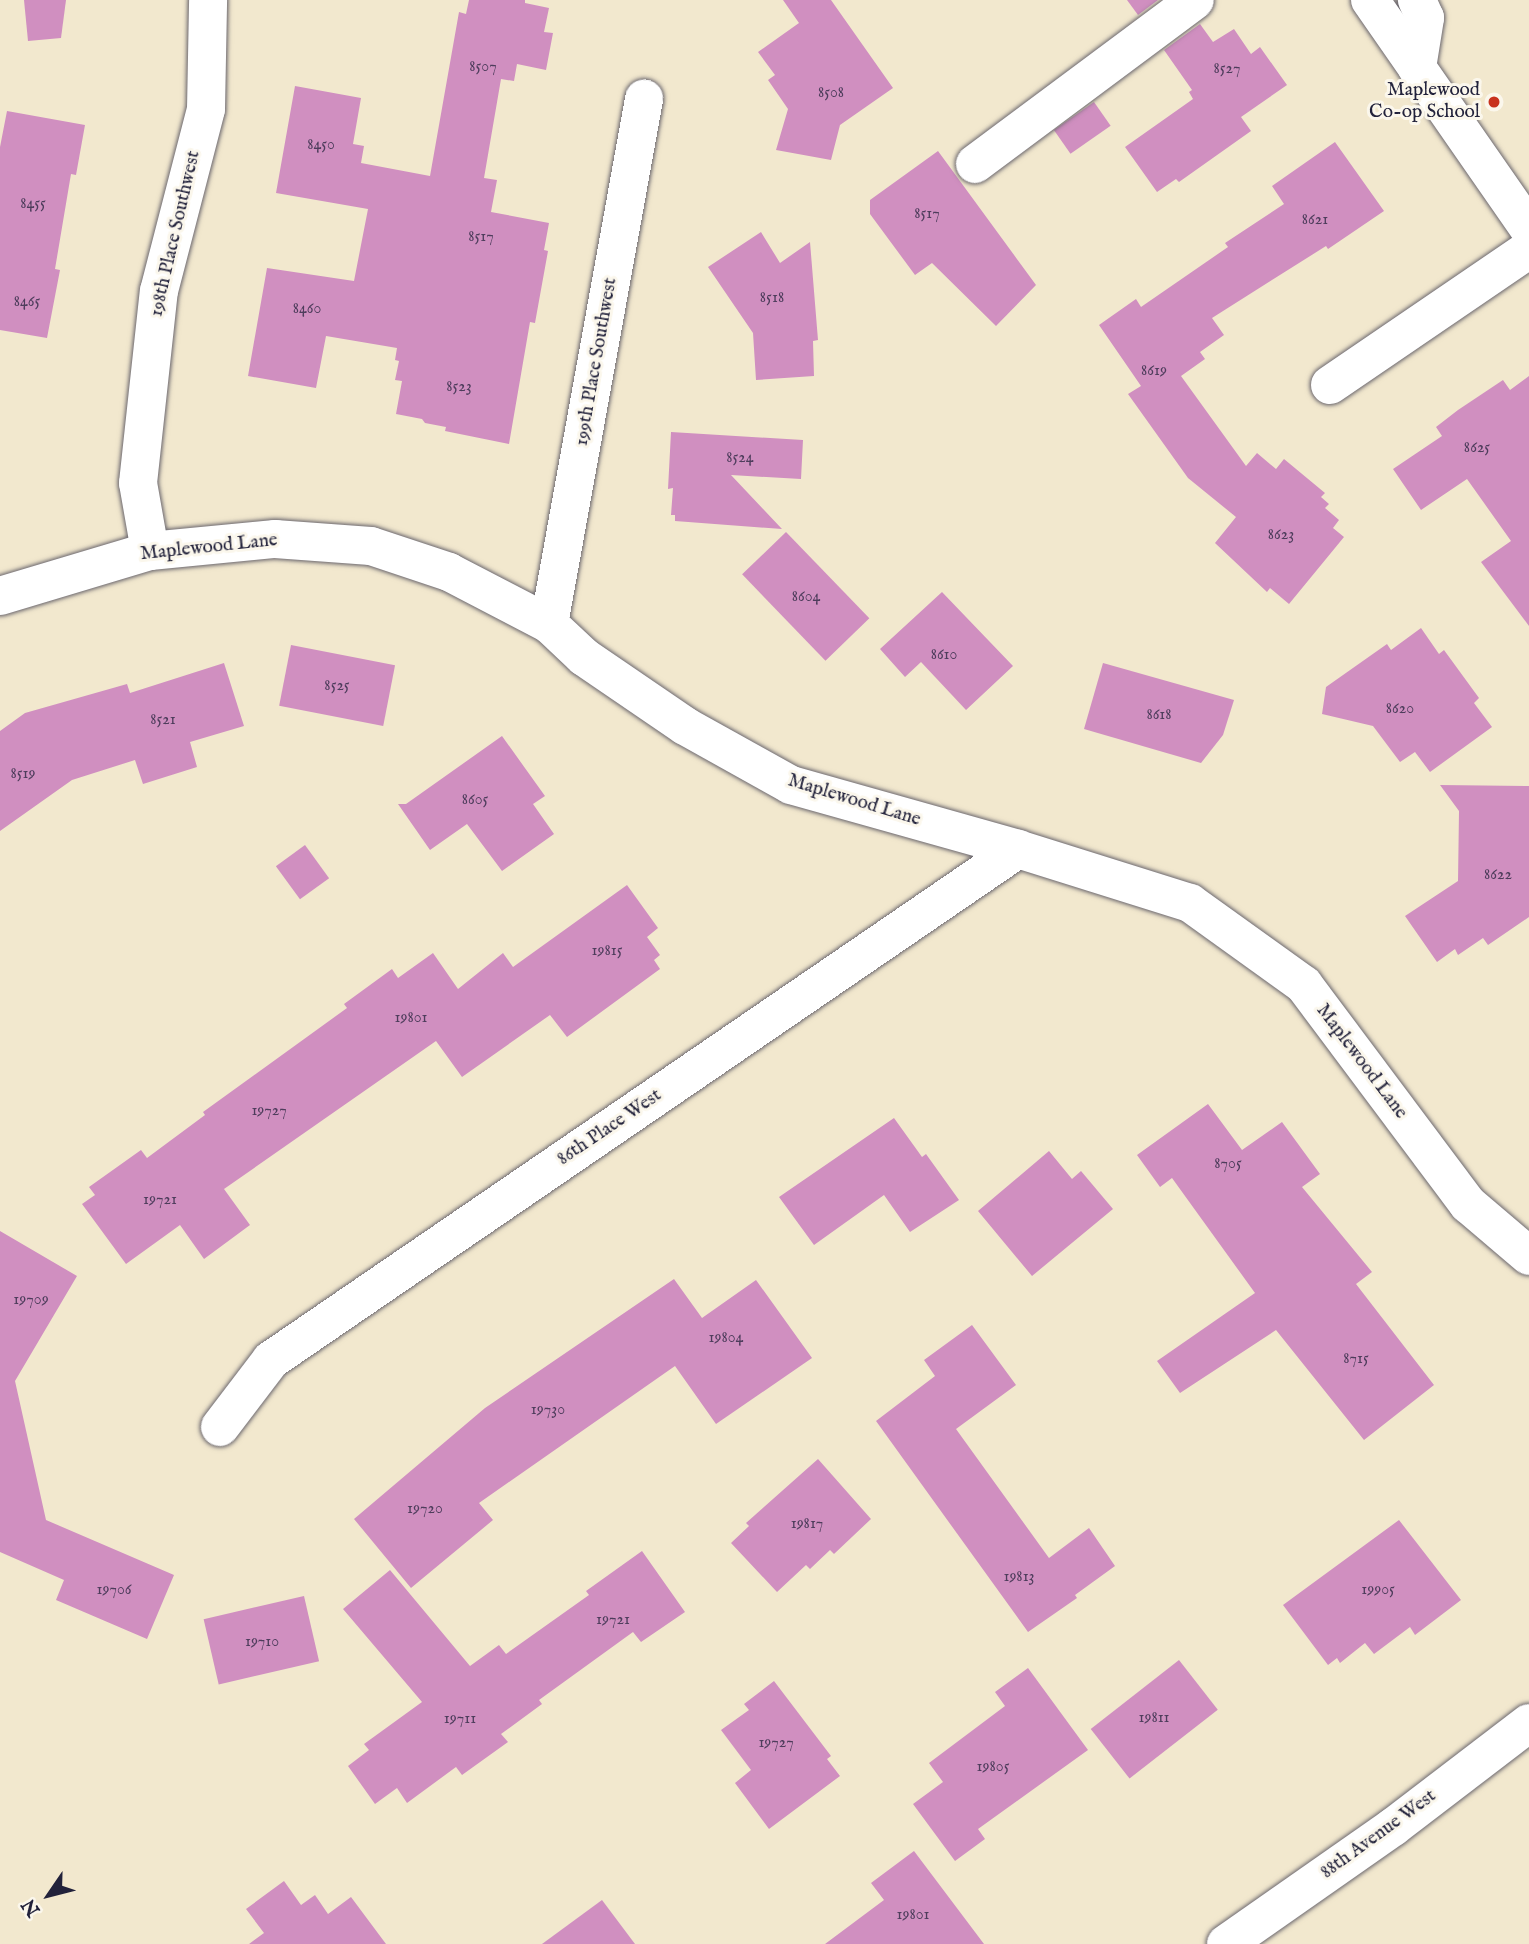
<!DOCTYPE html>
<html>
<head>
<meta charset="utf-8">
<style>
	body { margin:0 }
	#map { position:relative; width:1529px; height:1944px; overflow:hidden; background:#f2e8ce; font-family:"IM FELL English",serif }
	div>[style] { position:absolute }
	.building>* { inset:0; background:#d08fc0; transform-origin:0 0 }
	.roads { filter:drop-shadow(0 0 2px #6b676e) drop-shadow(0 0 2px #6b676e) }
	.minor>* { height:38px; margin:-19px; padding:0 19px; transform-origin:19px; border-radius:19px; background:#fff }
	.dots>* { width:19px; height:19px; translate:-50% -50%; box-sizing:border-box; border:4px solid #fbf7ec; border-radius:50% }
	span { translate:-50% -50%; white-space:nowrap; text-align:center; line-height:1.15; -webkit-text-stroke:6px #fbf7ec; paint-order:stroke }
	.number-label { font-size:16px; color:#4e3d5c }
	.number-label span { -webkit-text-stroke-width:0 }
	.poi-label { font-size:19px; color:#22223b }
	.right { translate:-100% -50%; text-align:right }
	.street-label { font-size:19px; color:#22223b }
	.north { position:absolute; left:14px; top:1860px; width:70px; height:70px; -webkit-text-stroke:5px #fbf7ec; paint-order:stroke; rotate:235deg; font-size:19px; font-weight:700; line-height:28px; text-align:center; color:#22223b }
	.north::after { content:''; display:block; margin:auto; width:24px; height:32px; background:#22223b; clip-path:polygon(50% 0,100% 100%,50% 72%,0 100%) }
</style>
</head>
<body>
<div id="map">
	<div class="building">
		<i style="clip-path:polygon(24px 0,66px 0,61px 38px,28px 41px)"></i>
		<i style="clip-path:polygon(469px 0,525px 0,525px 3px,549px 8px,544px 32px,553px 33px,546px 70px,517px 64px,514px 81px,501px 79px,484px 178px,497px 180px,491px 212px,549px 223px,544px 250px,548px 251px,535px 323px,530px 322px,509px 444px,445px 431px,446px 427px,425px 423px,422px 419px,396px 414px,402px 381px,395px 380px,399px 361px,395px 360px,397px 348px,326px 336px,316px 388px,248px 376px,267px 268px,354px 281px,368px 209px,276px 193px,295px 86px,361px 98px,353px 144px,364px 146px,361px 163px,430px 176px,459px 12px,466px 14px)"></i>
		<i style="clip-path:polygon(783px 0,831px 0,893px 88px,840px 125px,831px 160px,776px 150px,788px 109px,768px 80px,775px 75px,758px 52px,799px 23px)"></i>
		<i style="clip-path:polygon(1127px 0,1158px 0,1138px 15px)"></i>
		<i style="clip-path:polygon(1200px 24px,1213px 42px,1234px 29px,1251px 54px,1260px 47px,1287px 85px,1241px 117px,1251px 131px,1179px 182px,1176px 179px,1157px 192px,1125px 147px,1193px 99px,1189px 92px,1192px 90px,1164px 50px)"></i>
		<i style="left:1094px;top:102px;width:29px;height:49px;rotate:55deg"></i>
		<i style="clip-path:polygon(7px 111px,85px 125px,76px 175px,71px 174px,55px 269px,60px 270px,47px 338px,0 330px,0 147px)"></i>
		<i style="clip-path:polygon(1335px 142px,1384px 211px,1328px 249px,1326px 246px,1212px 318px,1224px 335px,1200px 352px,1205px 359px,1181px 376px,1246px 466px,1257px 453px,1276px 469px,1284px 459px,1325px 493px,1321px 497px,1329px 504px,1325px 508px,1339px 520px,1333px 528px,1344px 537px,1289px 604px,1270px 588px,1267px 592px,1215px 543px,1236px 517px,1188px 478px,1128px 394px,1141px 386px,1099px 325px,1136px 299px,1141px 307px,1228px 247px,1225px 243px,1284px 204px,1272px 186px)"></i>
		<i style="clip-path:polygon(938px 151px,1036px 285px,996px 326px,932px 263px,915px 275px,870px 214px,870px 200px)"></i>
		<i style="clip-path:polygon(761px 232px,780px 263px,810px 242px,818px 340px,813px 341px,814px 376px,756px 380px,753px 333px,708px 267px)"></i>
		<i style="clip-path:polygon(1529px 376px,1529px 626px,1481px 562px,1511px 541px,1467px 479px,1421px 510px,1393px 469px,1442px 436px,1436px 427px,1458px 410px,1503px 380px,1510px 390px)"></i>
		<i style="clip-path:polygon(671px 432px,803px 440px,801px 479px,731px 475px,782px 529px,675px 521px,675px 515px,671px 515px,673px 488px,668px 489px)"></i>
		<i style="left:786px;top:532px;width:120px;height:61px;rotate:46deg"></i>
		<i style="clip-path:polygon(942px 592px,1013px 666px,966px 710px,921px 662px,905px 677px,880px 649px)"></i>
		<i style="clip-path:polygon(1421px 628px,1439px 654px,1444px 650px,1479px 698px,1474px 703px,1492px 727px,1430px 772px,1415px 752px,1400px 762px,1373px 726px,1322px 714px,1326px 687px,1387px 644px,1391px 650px)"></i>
		<i style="left:291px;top:645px;width:106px;height:62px;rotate:11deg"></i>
		<i style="clip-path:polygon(224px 663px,244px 726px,190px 742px,197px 767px,143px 784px,135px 760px,72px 780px,0 831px,0 731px,25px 713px,127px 684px,130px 693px)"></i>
		<i style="clip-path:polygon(1103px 663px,1234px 700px,1223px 735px,1201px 763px,1084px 729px)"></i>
		<i style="clip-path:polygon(502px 736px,545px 796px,533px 804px,554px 834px,502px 871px,467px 824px,430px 850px,398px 804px,406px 804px)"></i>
		<i style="clip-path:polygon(1440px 785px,1529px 786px,1529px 917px,1488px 945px,1483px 938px,1458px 955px,1455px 949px,1437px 962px,1405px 916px,1458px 881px,1459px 811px)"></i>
		<i style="left:305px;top:845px;width:41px;height:36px;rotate:54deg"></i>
		<i style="clip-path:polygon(627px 885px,658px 928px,647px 937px,660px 955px,654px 960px,660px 969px,567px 1037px,550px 1015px,462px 1077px,436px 1041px,224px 1189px,250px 1225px,204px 1259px,180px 1225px,126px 1264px,82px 1204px,95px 1195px,89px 1187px,141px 1150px,147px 1158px,205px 1115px,203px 1112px,347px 1008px,344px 1004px,392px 969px,398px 978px,433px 953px,458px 989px,503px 953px,513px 967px)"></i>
		<i style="clip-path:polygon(1208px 1104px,1242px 1150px,1282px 1122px,1320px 1174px,1302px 1187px,1372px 1272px,1356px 1284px,1434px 1385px,1364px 1440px,1276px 1330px,1180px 1393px,1157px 1361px,1255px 1293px,1172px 1178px,1160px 1187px,1137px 1155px)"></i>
		<i style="clip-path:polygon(894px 1118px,922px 1157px,926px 1154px,959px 1200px,910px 1232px,884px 1195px,814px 1245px,779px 1197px)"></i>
		<i style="clip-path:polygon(1049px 1151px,1072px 1179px,1081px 1171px,1113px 1209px,1032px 1276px,978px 1211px)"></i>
		<i style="clip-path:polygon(0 1231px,77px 1276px,15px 1381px,46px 1520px,174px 1575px,147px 1639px,56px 1600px,64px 1580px,0 1552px)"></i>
		<i style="clip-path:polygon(674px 1279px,702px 1318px,756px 1280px,812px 1358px,716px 1424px,675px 1366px,479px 1503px,493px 1520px,411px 1588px,354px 1519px,485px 1408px)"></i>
		<i style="clip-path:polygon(972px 1325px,1016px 1385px,956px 1429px,1049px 1558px,1089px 1528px,1115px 1566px,1075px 1595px,1077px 1598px,1028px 1632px,876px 1421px,935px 1376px,924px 1360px)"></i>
		<i style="clip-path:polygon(818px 1459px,871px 1519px,834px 1554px,830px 1550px,810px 1569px,806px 1565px,777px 1592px,731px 1543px,749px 1526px,746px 1523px)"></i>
		<i style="clip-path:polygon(1399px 1520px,1461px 1600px,1415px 1635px,1410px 1627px,1374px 1654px,1365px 1643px,1340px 1663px,1337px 1658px,1328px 1665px,1283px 1605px)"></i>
		<i style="clip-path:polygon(642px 1551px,685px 1612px,641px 1642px,633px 1632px,539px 1700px,542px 1704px,501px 1734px,508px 1742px,462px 1775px,456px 1767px,407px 1803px,397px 1788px,375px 1804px,348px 1766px,369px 1750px,364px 1744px,422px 1702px,343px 1609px,390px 1570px,470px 1666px,499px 1645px,506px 1654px,589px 1595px,586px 1591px)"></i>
		<i style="left:304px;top:1596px;width:67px;height:103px;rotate:77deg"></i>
		<i style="left:1179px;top:1660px;width:63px;height:112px;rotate:52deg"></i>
		<i style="clip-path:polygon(1028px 1668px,1088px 1750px,978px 1829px,985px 1839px,955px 1861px,913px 1804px,943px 1782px,929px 1763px,1005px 1706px,995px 1692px)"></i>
		<i style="clip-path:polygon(774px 1681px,831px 1756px,827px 1759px,840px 1776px,769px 1829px,735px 1783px,751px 1770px,721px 1730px,749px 1710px,744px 1704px)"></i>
		<i style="clip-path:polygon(914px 1851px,984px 1944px,825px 1944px,884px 1900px,871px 1883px)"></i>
		<i style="clip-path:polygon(284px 1881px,301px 1905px,315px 1895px,328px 1914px,351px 1897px,386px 1944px,249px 1944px,264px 1933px,246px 1909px)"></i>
		<i style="clip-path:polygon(602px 1900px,635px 1944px,542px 1944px)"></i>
	</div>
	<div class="roads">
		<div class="minor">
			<i style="left:1370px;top:0;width:279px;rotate:55.2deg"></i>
			<i style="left:1417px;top:68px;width:51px;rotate:-80.9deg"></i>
			<i style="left:1425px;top:18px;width:20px;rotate:-114deg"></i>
			<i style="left:975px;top:164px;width:274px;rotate:-36.7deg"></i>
			<i style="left:1330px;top:385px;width:241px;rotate:-34.3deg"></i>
			<i style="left:150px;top:551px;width:69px;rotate:-100deg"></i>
			<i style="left:138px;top:483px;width:193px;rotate:-83.8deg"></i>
			<i style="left:159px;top:291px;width:188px;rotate:-75.5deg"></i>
			<i style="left:206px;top:109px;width:109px;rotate:-88.9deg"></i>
			<i style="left:0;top:596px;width:157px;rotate:-16.7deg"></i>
			<i style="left:150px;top:551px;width:126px;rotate:-5.5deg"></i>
			<i style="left:275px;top:539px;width:96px;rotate:4.2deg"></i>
			<i style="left:371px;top:546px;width:82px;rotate:18.4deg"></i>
			<i style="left:449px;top:572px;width:113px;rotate:27.5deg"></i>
			<i style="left:549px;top:624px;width:48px;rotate:43.3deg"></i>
			<i style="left:584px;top:657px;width:122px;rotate:34.3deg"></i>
			<i style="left:685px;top:726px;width:121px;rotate:29.1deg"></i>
			<i style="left:791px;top:785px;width:236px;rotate:15.7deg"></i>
			<i style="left:1018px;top:849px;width:180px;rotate:17.4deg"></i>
			<i style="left:1190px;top:903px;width:140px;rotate:35.7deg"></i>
			<i style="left:1304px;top:985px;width:274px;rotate:53.2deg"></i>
			<i style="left:1468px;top:1204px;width:80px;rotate:40.4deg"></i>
			<i style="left:549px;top:624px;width:534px;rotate:-79.74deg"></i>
			<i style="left:220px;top:1427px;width:84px;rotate:-52.7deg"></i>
			<i style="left:271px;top:1360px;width:905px;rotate:-34.37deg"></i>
			<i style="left:1226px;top:1944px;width:204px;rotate:-35deg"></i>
			<i style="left:1393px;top:1827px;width:171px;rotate:-37.4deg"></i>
		</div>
	</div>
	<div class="dots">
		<i style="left:1494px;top:102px;background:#c8321e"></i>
	</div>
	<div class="number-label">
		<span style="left:483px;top:67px">8507</span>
		<span style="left:1227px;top:69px">8527</span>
		<span style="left:831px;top:93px">8508</span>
		<span style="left:321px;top:145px">8450</span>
		<span style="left:33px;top:204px">8455</span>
		<span style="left:927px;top:214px">8517</span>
		<span style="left:1315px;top:220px">8621</span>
		<span style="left:481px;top:237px">8517</span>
		<span style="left:772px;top:298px">8518</span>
		<span style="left:27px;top:302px">8465</span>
		<span style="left:307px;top:309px">8460</span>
		<span style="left:1154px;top:371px">8619</span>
		<span style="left:459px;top:387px">8523</span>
		<span style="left:1477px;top:448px">8625</span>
		<span style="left:740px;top:458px">8524</span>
		<span style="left:1281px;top:535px">8623</span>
		<span style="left:806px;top:597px">8604</span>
		<span style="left:944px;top:655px">8610</span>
		<span style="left:337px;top:686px">8525</span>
		<span style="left:1400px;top:709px">8620</span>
		<span style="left:1159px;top:715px">8618</span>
		<span style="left:163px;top:720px">8521</span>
		<span style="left:23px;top:774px">8519</span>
		<span style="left:475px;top:800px">8605</span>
		<span style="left:1498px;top:875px">8622</span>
		<span style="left:607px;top:951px">19815</span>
		<span style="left:411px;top:1018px">19801</span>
		<span style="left:269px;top:1111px">19727</span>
		<span style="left:1228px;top:1164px">8705</span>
		<span style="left:160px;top:1200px">19721</span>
		<span style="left:31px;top:1300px">19709</span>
		<span style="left:726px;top:1338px">19804</span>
		<span style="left:1356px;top:1359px">8715</span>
		<span style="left:548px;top:1410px">19730</span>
		<span style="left:425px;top:1509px">19720</span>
		<span style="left:807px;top:1524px">19817</span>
		<span style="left:1019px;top:1577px">19813</span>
		<span style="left:114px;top:1590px">19706</span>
		<span style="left:1378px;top:1590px">19905</span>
		<span style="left:613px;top:1620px">19721</span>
		<span style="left:262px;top:1642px">19710</span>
		<span style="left:1154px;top:1718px">19811</span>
		<span style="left:460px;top:1719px">19711</span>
		<span style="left:776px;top:1743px">19727</span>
		<span style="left:993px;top:1767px">19805</span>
		<span style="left:913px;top:1915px">19801</span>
	</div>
	<div class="poi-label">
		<span class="right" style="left:1480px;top:102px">Maplewood<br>Co-op School</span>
	</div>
	<div class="street-label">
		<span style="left:176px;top:234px;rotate:-77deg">198th Place Southwest</span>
		<span style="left:597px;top:362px;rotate:-80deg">199th Place Southwest</span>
		<span style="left:209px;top:548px;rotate:-6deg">Maplewood Lane</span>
		<span style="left:854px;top:801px;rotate:17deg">Maplewood Lane</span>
		<span style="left:1361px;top:1062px;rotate:53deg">Maplewood Lane</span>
		<span style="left:610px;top:1128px;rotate:-34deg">86th Place West</span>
		<span style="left:1379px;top:1835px;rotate:-36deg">88th Avenue West</span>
	</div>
	<div class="north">N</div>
</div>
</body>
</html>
